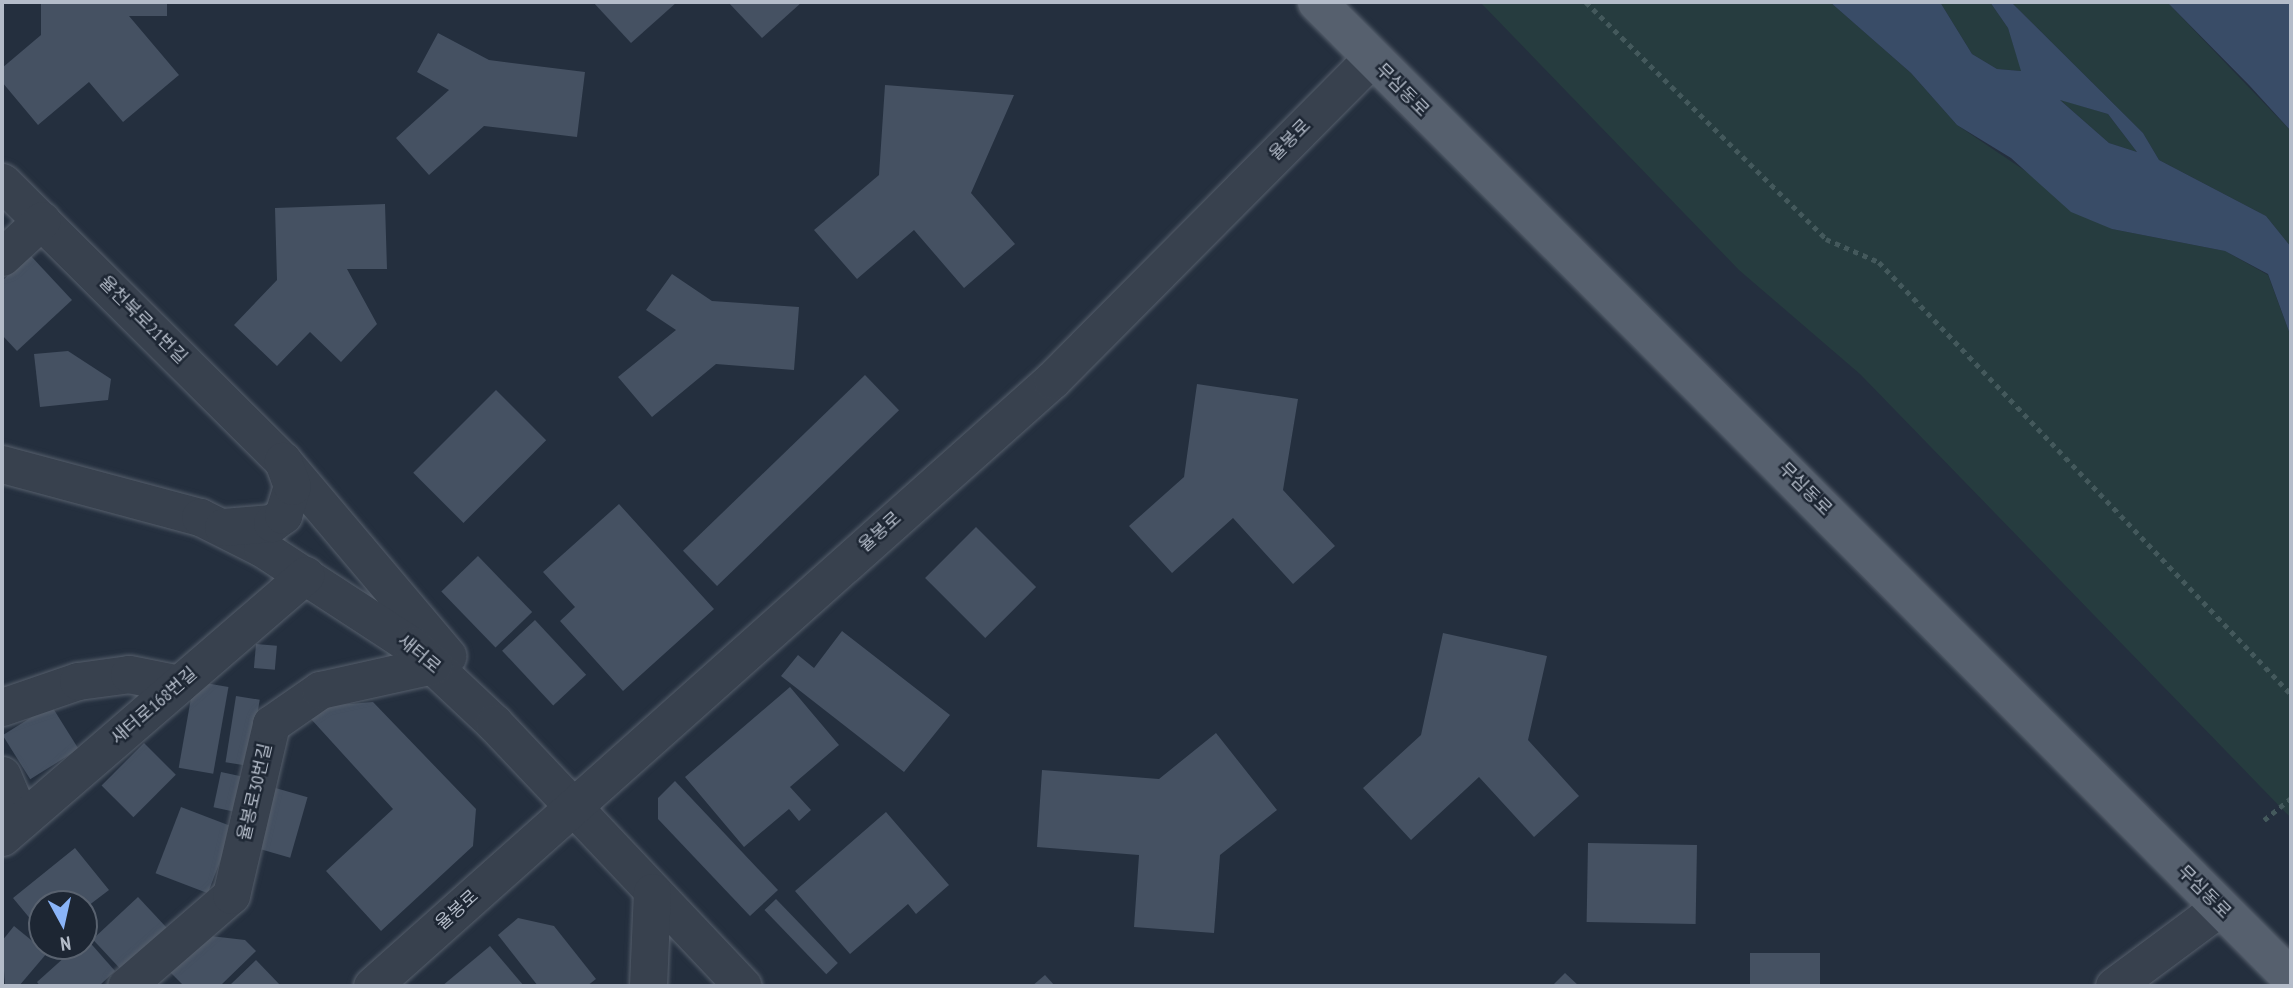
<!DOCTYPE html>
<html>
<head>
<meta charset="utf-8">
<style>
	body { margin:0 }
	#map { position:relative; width:2293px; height:988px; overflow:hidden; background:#242f3e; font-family:"PT Sans Narrow","Noto Sans KR",sans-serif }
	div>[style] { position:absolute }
	.green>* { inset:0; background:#263c3f }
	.water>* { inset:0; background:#394c67 }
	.building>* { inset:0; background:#455162; transform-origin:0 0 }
	.path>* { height:4.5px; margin-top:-2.25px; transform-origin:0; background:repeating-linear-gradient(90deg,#44595c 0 5px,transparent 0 10px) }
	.roads { filter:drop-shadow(0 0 2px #565f6c) drop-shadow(0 0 2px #565f6c) }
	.minor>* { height:37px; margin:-18.5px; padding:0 18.5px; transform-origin:18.5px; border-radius:18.5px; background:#38414e }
	.major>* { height:38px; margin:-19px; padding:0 19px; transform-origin:19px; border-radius:19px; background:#56606e }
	span { translate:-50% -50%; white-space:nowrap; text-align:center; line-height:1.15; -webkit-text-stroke:5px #1d2633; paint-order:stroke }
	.street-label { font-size:18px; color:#b4bcc9 }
	.frame { position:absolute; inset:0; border:4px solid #b4bcc9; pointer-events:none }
	.north { position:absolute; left:28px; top:890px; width:70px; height:70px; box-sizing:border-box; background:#1d2633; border:2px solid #59626f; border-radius:50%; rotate:172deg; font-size:19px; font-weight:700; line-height:28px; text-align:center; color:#b4bcc9 }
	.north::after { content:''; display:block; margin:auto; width:24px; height:32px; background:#8ab4f8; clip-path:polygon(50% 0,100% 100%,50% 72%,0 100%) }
</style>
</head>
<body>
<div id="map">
	<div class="green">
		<i style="clip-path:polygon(1480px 2px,1830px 2px,1911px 73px,1957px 125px,2112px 229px,2225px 251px,2268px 275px,2291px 337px,2291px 818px,1860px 374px,1739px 270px)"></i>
		<i style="clip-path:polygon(1940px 2px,1990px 2px,2008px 28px,2022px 71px,1997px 69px,1972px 54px)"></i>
		<i style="clip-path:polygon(2011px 2px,2167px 2px,2291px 131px,2291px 247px,2266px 216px,2159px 160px,2143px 133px)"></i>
		<i style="clip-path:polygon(2059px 99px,2108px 114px,2137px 152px,2109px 143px)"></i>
	</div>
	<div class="water">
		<i style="clip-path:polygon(evenodd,1830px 2px,1940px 2px,1972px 54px,1997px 69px,2021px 71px,2008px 28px,1990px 2px,2011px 2px,2143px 133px,2159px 160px,2266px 216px,2291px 247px,2291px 337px,2268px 274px,2225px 251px,2112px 229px,2071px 212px,2011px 158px,1957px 125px,1911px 73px,1830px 2px,2060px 100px,2108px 114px,2137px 152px,2109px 143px,2060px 100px)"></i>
		<i style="clip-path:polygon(2167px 2px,2291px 2px,2291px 131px,2249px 85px)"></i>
	</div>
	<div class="building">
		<i style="clip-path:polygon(41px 2px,167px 2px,167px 16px,129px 16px,179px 75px,123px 122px,89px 82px,38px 125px,2px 82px,2px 68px,41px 35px)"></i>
		<i style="clip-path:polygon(593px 2px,677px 2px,631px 43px)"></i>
		<i style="clip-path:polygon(728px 2px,802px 2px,762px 38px)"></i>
		<i style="clip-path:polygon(438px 33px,489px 60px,585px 72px,577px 137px,484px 126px,429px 175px,396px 138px,449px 90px,417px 72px)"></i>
		<i style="clip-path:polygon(885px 85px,1014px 95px,971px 193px,1015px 244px,964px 288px,914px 230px,857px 279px,814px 230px,879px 175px)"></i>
		<i style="clip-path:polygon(385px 204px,387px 269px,347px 269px,377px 324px,341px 362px,310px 332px,277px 366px,234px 325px,277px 280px,275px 208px)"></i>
		<i style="clip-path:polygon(30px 255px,72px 300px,17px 351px,2px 335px,2px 281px)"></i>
		<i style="clip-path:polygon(672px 274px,712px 301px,799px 307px,794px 370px,716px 364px,652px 417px,618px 377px,676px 330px,646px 310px)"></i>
		<i style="clip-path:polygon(68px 351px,111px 379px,108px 400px,40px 407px,34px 354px)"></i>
		<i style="left:865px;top:375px;width:49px;height:253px;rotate:46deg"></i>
		<i style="clip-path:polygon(1197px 384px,1298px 399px,1283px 490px,1335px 546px,1293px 584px,1233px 518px,1172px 573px,1129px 526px,1184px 477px)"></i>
		<i style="left:496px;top:390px;width:71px;height:117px;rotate:45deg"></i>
		<i style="clip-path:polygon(619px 504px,714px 609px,623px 691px,560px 621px,575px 607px,543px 572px)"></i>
		<i style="left:976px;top:527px;width:85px;height:72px;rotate:45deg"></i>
		<i style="left:478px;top:556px;width:78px;height:51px;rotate:46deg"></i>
		<i style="left:535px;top:620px;width:75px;height:45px;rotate:47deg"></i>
		<i style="clip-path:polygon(842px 631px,950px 715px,904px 772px,781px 676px,798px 655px,814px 668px)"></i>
		<i style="clip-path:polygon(1443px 633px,1547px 656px,1528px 740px,1579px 796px,1534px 837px,1479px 777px,1411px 840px,1363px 788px,1421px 735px)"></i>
		<i style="left:256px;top:644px;width:21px;height:24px;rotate:5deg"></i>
		<i style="left:194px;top:681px;width:35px;height:88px;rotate:10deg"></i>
		<i style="clip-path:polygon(790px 687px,839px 745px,790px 787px,811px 810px,799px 821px,789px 809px,744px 847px,685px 777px)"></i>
		<i style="left:236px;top:696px;width:24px;height:67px;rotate:9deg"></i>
		<i style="clip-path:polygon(373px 702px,476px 809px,473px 846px,381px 931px,326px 871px,393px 809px,301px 708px)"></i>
		<i style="left:51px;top:705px;width:52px;height:57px;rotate:58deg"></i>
		<i style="clip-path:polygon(1216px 733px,1277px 810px,1220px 855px,1214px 933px,1134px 927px,1139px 855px,1037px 847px,1042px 770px,1159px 779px)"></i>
		<i style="left:144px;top:743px;width:45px;height:60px;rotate:45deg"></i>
		<i style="left:221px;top:772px;width:25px;height:36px;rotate:12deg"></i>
		<i style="clip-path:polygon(675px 781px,778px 890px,750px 916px,658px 819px,658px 798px)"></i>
		<i style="left:272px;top:787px;width:37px;height:63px;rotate:16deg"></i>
		<i style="left:181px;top:807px;width:56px;height:71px;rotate:21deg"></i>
		<i style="clip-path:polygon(886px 812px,949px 885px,916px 914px,908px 904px,850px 954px,795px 891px)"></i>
		<i style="left:1588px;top:843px;width:109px;height:79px;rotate:1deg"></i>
		<i style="clip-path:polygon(75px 848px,109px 890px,84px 909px,84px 904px,42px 904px,42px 933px,13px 898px)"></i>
		<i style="left:138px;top:897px;width:52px;height:62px;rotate:47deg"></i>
		<i style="left:776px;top:899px;width:89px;height:16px;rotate:46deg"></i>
		<i style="clip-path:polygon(518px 918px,554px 926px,596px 979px,587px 986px,538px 986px,498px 935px)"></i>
		<i style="clip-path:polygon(14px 926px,47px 953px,19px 986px,5px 986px,2px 941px)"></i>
		<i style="clip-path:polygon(202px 935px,245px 940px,256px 951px,220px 986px,184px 986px,167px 969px)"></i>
		<i style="clip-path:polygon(86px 938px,115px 971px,99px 986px,40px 986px,37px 982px)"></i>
		<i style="clip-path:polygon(490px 946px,524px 986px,442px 986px)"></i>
		<i style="left:1820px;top:953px;width:33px;height:70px;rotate:90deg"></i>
		<i style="clip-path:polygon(256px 960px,281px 986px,229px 986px)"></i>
		<i style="clip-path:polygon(1565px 973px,1579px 986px,1552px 986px)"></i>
		<i style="clip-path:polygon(1045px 975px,1055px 986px,1032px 986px)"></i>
	</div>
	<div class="path">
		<i style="left:1586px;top:2px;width:337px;rotate:44.6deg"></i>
		<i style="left:1826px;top:239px;width:58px;rotate:23.5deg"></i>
		<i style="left:1879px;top:262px;width:597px;rotate:46.36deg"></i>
		<i style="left:2264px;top:820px;width:35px;rotate:-39deg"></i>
	</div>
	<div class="roads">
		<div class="minor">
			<i style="left:2px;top:182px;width:396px;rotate:44.8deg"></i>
			<i style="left:283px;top:461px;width:255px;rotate:49.8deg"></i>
			<i style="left:2px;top:257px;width:54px;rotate:-42.8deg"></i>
			<i style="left:2px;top:464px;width:205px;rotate:15deg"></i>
			<i style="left:200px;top:517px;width:69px;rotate:26.6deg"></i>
			<i style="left:262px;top:548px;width:178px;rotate:33.1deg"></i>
			<i style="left:411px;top:645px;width:114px;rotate:43.2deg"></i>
			<i style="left:494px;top:723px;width:362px;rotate:46.6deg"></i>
			<i style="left:223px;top:527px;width:49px;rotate:-4.7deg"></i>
			<i style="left:272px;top:523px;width:14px;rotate:-36deg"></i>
			<i style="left:283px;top:515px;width:30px;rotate:-73deg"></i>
			<i style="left:292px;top:486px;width:27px;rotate:-110deg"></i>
			<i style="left:2px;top:707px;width:80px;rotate:-18.9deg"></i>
			<i style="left:78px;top:681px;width:51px;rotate:-7.8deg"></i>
			<i style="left:129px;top:674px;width:51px;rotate:11.3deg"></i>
			<i style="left:2px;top:775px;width:49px;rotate:67.1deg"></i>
			<i style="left:2px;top:837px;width:401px;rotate:-40.8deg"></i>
			<i style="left:126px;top:986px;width:139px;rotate:-40.9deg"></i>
			<i style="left:231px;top:895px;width:176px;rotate:-76.8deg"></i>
			<i style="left:271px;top:724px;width:60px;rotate:-34.8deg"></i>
			<i style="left:320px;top:690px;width:116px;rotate:-12.5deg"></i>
			<i style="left:372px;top:986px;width:911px;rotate:-41.71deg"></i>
			<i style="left:1052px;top:380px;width:453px;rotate:-45.2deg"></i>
			<i style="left:648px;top:986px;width:94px;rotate:-87.6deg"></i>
			<i style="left:2114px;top:986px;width:131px;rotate:-36.6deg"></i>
		</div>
		<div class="major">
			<i style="left:1317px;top:2px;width:1379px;rotate:45.06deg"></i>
		</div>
	</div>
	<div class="street-label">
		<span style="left:1402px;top:90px;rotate:45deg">무심동로</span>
		<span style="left:1290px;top:140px;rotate:-45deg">율봉로</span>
		<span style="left:143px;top:320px;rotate:45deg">율천북로21번길</span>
		<span style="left:1805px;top:489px;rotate:45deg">무심동로</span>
		<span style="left:880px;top:532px;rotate:-42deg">율봉로</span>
		<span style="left:419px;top:654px;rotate:40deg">새터로</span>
		<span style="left:154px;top:706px;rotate:-41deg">새터로168번길</span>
		<span style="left:255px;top:792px;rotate:-77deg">율봉로30번길</span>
		<span style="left:2204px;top:892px;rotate:45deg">무심동로</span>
		<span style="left:457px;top:910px;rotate:-42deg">율봉로</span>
	</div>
	<div class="frame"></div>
	<div class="north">N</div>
</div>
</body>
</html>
